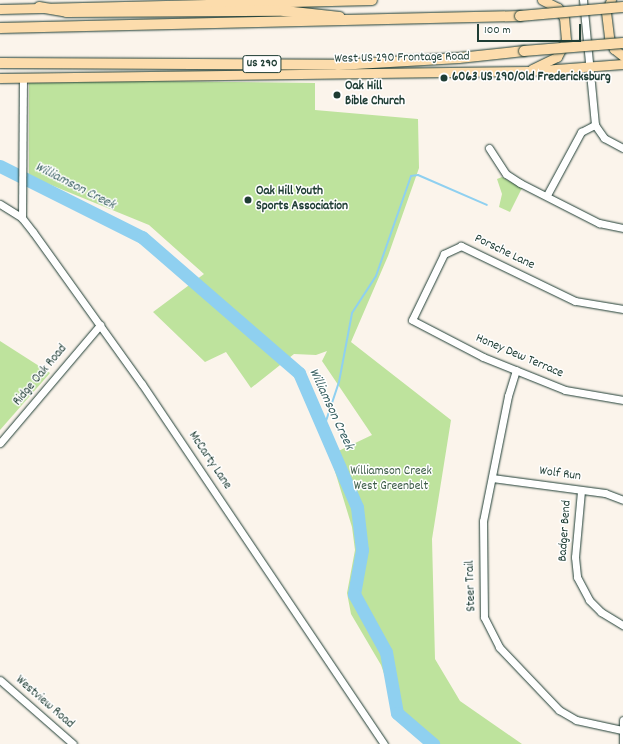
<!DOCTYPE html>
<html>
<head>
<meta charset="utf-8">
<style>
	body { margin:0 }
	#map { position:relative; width:623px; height:744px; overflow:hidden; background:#fbf4eb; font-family:Dekko,sans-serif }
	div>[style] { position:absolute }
	.green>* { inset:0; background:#bee39d }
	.stream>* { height:2px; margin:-1px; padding:0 1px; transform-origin:1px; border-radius:1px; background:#8fd0f0 }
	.river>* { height:13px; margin:-6.5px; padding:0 6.5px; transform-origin:6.5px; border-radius:6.5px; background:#8fd0f0 }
	.roads { filter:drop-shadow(0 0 1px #1f3d34) drop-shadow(0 0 1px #1f3d34) }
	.minor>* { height:7px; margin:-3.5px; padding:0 3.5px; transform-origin:3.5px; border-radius:3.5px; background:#fff }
	.major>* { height:9px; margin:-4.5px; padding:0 4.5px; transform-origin:4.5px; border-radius:4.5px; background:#fcdcac }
	.highway>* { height:10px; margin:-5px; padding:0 5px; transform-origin:5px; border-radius:5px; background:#fcdcac }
	.bridges { filter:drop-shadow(0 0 1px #1f3d34) drop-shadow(0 0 1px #1f3d34) }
	.highway-bridge>* { height:10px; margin:-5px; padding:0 5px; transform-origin:5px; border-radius:5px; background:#fcdcac }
	.dots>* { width:11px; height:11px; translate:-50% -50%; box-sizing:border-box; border:2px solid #fff; border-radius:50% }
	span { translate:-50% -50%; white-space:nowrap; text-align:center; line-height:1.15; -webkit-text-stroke:3px #fff; paint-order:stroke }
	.shield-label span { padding:1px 3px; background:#fff; border:1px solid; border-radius:3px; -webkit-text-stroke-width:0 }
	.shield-label { font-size:12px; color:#1f3d34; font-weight:700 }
	.street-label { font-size:13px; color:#1f3d34 }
	.poi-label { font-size:13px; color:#1f3d34; font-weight:700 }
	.left { translate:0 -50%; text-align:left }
	.park-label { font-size:13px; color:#3f5e49 }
	.water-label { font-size:14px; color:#3b6263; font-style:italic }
	.scale { position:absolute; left:477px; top:24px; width:104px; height:18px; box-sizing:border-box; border:2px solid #1f3d34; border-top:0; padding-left:5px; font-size:12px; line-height:14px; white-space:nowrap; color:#1f3d34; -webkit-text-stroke:3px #fff; paint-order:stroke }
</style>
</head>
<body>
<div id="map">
	<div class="green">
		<i style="clip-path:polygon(142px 81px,315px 83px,315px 110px,418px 119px,419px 168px,388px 256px,351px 342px,451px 420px,432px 539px,435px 659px,460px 701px,522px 744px,425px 744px,398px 713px,381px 665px,351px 614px,347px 593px,355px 550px,352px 527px,330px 455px,372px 435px,322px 361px,327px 351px,316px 355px,294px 354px,251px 388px,226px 352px,205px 362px,153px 312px,204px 274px,149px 225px,29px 176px,29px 83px)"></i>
		<i style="clip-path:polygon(502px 177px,522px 188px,510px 212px,499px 207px,502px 194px,497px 179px)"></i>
		<i style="clip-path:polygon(0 341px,50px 373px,0 430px)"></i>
	</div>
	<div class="stream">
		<i style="left:324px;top:427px;width:47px;rotate:-71.6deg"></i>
		<i style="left:339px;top:382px;width:70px;rotate:-79.3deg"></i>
		<i style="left:352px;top:313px;width:44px;rotate:-57deg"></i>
		<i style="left:376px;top:276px;width:106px;rotate:-70.7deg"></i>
		<i style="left:411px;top:176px;width:7px;rotate:-8deg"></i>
		<i style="left:418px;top:175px;width:75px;rotate:23.5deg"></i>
	</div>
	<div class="river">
		<i style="left:0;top:166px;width:159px;rotate:26.6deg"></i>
		<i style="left:142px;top:237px;width:208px;rotate:40.9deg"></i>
		<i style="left:299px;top:373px;width:146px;rotate:66.6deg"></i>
		<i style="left:357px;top:507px;width:43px;rotate:83.4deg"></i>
		<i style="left:362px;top:550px;width:45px;rotate:100.3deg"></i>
		<i style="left:354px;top:594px;width:66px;rotate:61.1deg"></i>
		<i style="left:386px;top:652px;width:62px;rotate:79.8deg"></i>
		<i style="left:397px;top:713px;width:48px;rotate:40.7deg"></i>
	</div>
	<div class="roads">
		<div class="minor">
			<i style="left:583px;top:0;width:126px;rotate:84.5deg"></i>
			<i style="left:595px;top:125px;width:16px;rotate:55deg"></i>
			<i style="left:604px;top:138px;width:21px;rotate:28deg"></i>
			<i style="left:489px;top:148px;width:31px;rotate:57deg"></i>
			<i style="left:506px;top:174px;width:17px;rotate:33deg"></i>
			<i style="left:520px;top:183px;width:89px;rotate:26.9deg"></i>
			<i style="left:599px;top:223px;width:25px;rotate:12deg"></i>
			<i style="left:547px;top:195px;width:72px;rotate:-61.6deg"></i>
			<i style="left:581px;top:132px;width:16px;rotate:-27deg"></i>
			<i style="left:0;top:204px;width:26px;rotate:32deg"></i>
			<i style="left:22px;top:218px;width:18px;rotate:52deg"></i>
			<i style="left:33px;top:232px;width:187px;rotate:54.4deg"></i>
			<i style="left:142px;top:384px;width:434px;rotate:56.1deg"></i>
			<i style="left:22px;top:218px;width:141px;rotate:-89.6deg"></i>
			<i style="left:623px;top:309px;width:49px;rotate:-170.5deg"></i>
			<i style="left:575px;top:301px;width:127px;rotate:-154.2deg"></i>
			<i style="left:461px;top:246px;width:19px;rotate:155deg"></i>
			<i style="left:444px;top:254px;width:73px;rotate:115.9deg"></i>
			<i style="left:412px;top:320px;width:80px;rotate:27.5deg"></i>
			<i style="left:483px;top:357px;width:88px;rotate:21.9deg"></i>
			<i style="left:565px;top:390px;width:59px;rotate:9.8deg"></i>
			<i style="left:516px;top:370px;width:27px;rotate:107deg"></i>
			<i style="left:508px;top:396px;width:127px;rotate:101.3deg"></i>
			<i style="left:483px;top:521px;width:96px;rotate:89.4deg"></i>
			<i style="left:484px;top:617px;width:34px;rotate:63deg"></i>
			<i style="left:499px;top:647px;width:87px;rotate:46.4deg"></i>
			<i style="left:559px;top:710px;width:20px;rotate:30deg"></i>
			<i style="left:576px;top:720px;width:47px;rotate:12.3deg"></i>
			<i style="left:0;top:443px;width:155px;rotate:-49.7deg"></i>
			<i style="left:492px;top:478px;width:114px;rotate:7.6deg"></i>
			<i style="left:605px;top:493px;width:19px;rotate:21deg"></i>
			<i style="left:581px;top:491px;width:66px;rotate:95.2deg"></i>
			<i style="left:575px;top:557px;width:20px;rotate:84deg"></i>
			<i style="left:577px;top:577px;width:26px;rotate:62deg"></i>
			<i style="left:589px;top:600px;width:17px;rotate:45deg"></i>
			<i style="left:601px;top:612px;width:26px;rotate:31deg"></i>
			<i style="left:0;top:680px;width:97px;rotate:41.2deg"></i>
			<i style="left:623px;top:744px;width:24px;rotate:-90deg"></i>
		</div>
		<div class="major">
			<i style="left:611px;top:0;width:13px;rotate:113deg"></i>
			<i style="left:606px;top:12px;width:26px;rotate:83deg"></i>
			<i style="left:609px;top:38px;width:12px;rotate:66deg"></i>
			<i style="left:614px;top:49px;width:11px;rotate:38deg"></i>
			<i style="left:0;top:9px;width:372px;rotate:-1.4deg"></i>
			<i style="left:532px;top:69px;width:28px;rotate:-26deg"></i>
			<i style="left:557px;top:57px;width:19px;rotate:-62deg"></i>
			<i style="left:566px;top:40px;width:22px;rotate:-95deg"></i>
			<i style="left:564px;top:18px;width:12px;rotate:-121deg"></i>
			<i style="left:558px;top:8px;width:18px;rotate:-153deg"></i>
			<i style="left:0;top:78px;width:529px;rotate:-0.76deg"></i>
			<i style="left:529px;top:71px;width:94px;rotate:-4.3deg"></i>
		</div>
		<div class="highway">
			<i style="left:39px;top:7px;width:27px;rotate:10deg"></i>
			<i style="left:66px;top:12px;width:218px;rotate:-0.3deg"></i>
			<i style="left:284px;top:11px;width:56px;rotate:6.1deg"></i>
			<i style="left:0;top:28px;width:520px;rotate:-1.32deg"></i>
			<i style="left:0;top:63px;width:338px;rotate:0.3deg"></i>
			<i style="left:338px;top:65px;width:121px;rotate:-3.3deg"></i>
			<i style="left:459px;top:58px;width:65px;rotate:-6.1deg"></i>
		</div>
	</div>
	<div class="bridges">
		<div class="highway-bridge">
			<i style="left:520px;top:16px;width:103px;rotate:-5deg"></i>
			<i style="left:524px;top:51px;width:99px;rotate:-4.6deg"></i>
		</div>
	</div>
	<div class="dots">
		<i style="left:444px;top:78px;background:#1f3d34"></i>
		<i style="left:337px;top:95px;background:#1f3d34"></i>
		<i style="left:248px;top:200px;background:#1f3d34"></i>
	</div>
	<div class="shield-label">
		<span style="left:262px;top:64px">US 290</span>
	</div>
	<div class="street-label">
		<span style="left:402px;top:59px;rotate:-1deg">West US 290 Frontage Road</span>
		<span style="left:504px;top:253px;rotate:26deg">Porsche Lane</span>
		<span style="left:519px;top:357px;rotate:23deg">Honey Dew Terrace</span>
		<span style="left:41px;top:376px;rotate:-50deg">Ridge Oak Road</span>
		<span style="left:209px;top:461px;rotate:56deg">McCarty Lane</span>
		<span style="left:560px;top:475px;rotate:8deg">Wolf Run</span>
		<span style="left:566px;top:531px;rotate:-86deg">Badger Bend</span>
		<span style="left:472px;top:586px;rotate:-92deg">Steer Trail</span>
		<span style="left:44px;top:703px;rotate:41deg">Westview Road</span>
	</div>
	<div class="poi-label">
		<span class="left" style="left:452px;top:78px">6063 US 290/Old Fredericksburg</span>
		<span class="left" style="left:345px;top:95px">Oak Hill<br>Bible Church</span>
		<span class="left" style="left:256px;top:200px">Oak Hill Youth<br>Sports Association</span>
	</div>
	<div class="park-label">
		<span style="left:391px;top:480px">Williamson Creek<br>West Greenbelt</span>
	</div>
	<div class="water-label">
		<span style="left:75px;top:186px;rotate:27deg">Williamson Creek</span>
		<span style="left:331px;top:409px;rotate:65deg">Williamson Creek</span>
	</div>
	<div class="scale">100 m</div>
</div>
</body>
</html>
